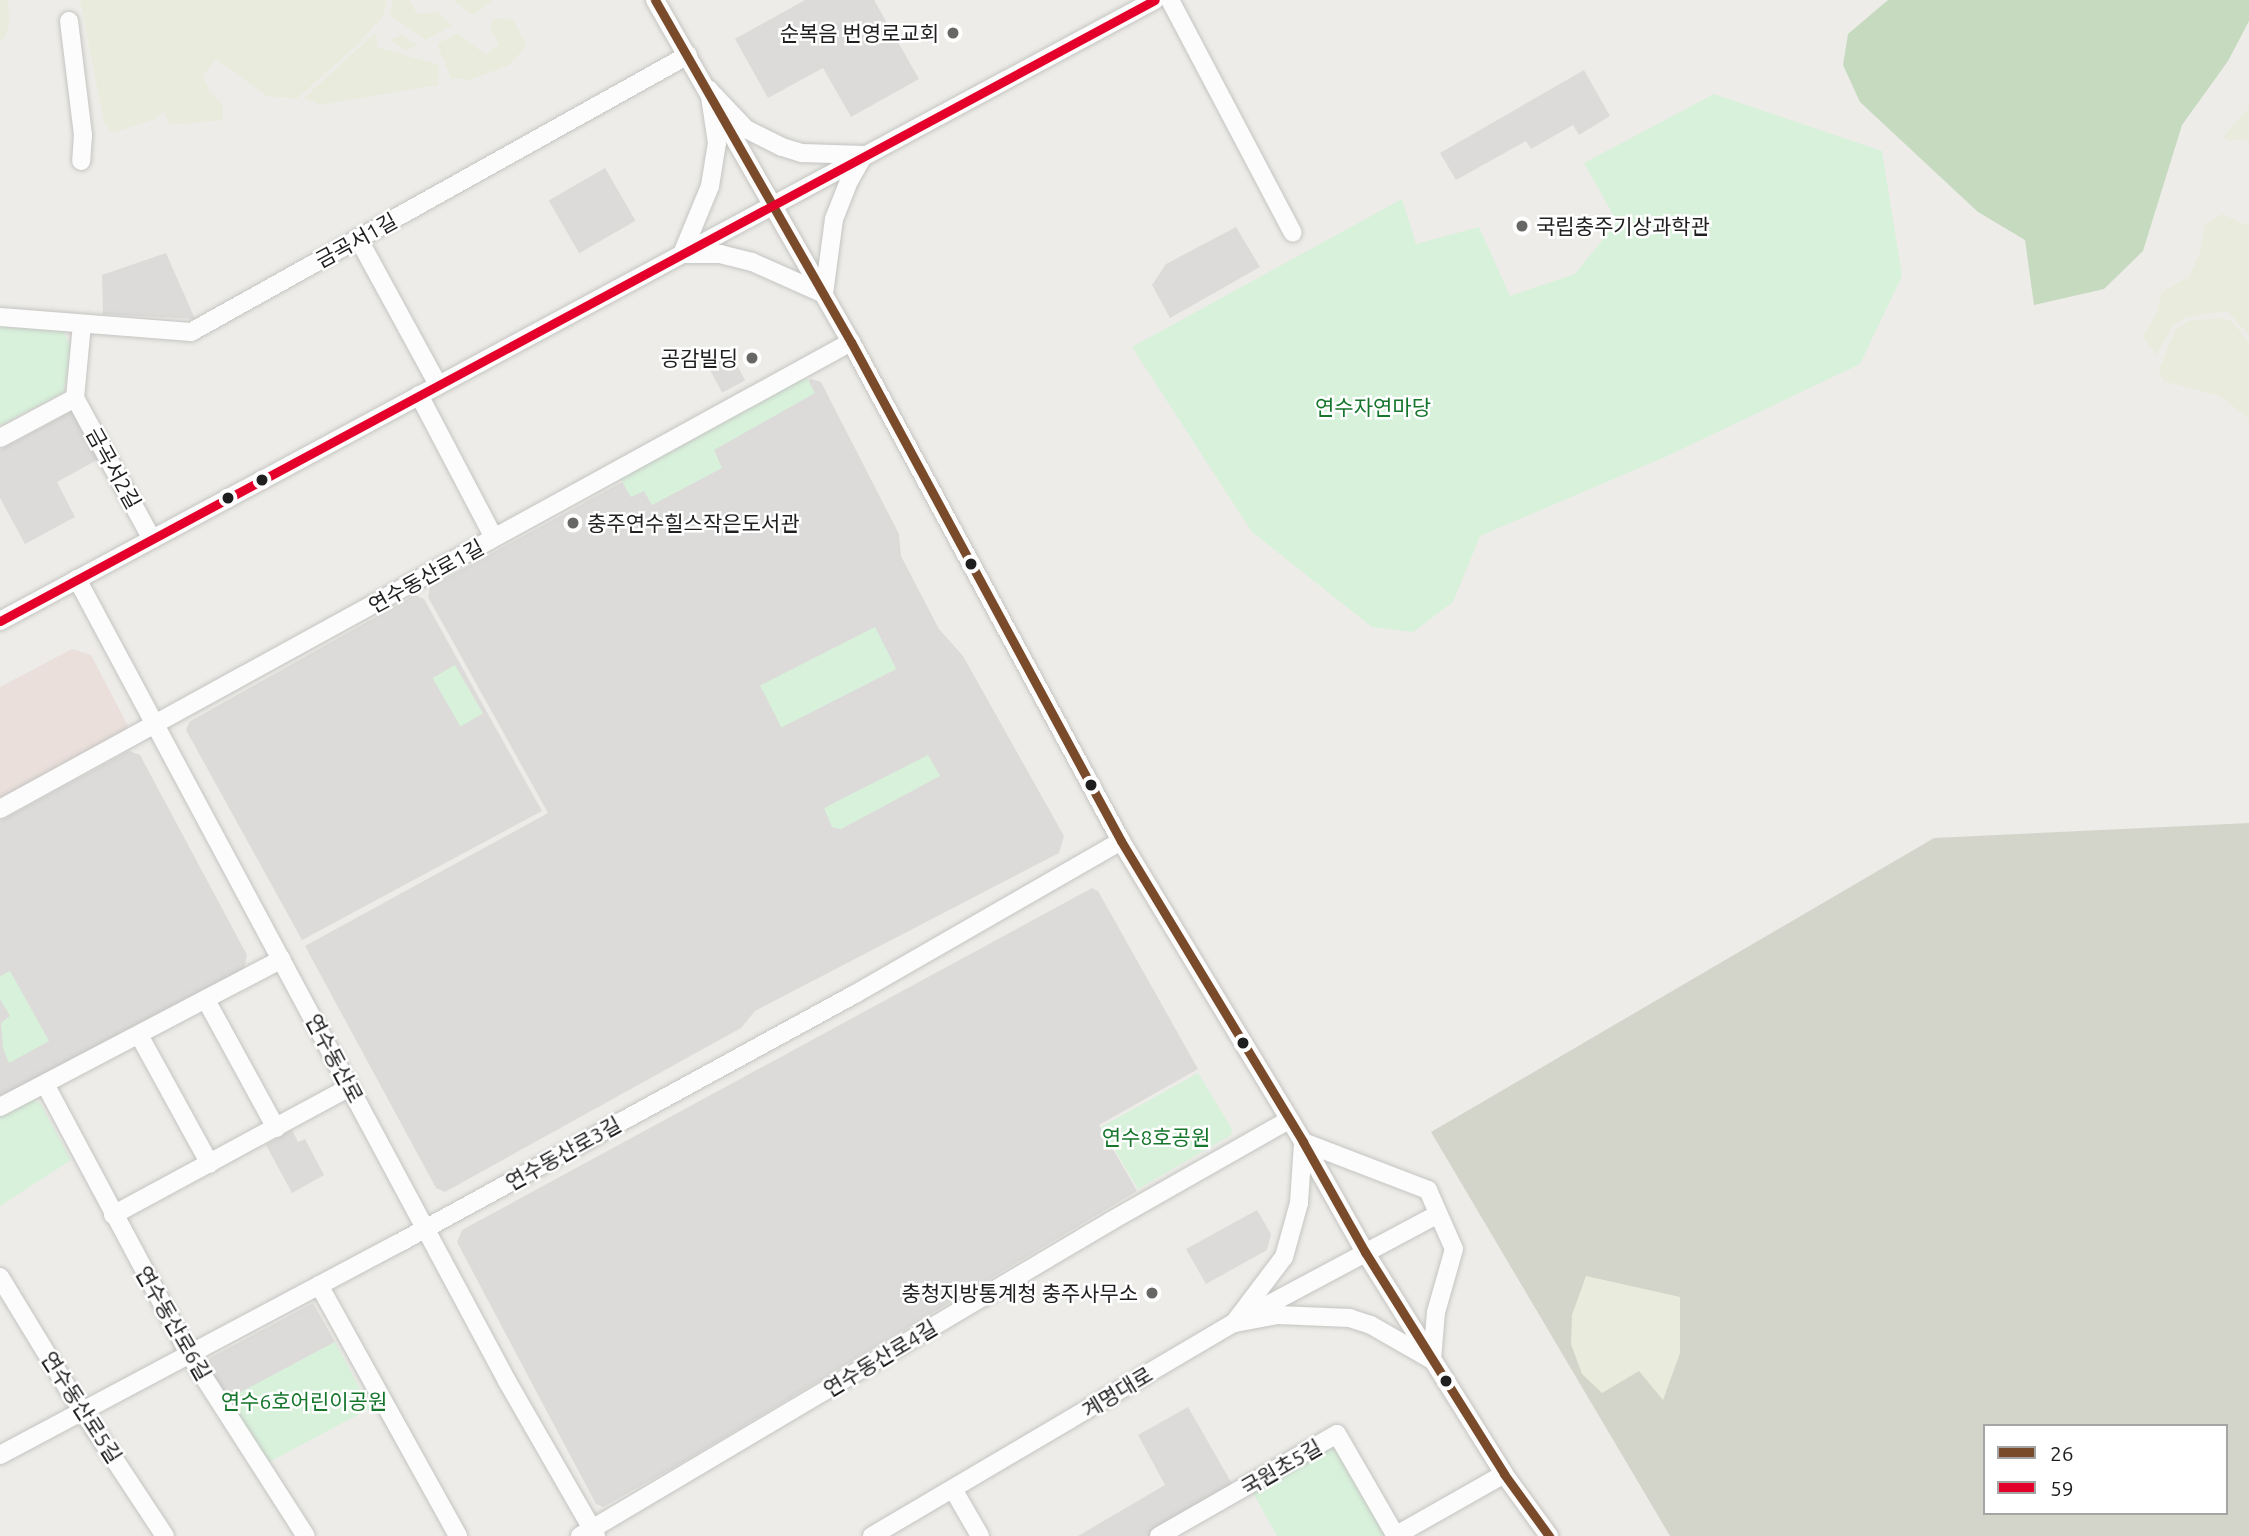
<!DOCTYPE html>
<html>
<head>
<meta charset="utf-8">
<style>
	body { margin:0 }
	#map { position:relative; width:2249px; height:1536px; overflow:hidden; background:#edece8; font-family:Ubuntu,"Noto Sans KR",sans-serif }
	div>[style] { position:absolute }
	.residential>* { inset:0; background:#dcdbd9; transform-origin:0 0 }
	.commercial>* { inset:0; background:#eadfda }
	.construction>* { inset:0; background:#d4d5ca }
	.farmland>* { inset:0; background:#e9ecdc }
	.forest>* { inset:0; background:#c5dabf }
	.park>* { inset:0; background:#d8f1db; transform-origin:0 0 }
	.roads { filter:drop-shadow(0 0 2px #c4c4c2) drop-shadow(0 0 2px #c4c4c2) }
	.minor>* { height:18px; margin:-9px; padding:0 9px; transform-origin:9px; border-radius:9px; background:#fcfcfc }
	.bus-1>* { height:9px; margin:-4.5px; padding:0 4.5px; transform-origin:4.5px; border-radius:4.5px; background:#7a4b2a }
	.bus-2>* { height:9px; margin:-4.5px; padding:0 4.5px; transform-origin:4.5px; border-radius:4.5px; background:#e4002b }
	.dots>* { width:19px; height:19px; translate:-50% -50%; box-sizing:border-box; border:4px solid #fff; border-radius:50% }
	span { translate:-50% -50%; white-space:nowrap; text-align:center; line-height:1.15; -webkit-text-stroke:5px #fff; paint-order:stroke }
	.poi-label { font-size:21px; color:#1f1f1f }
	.right { translate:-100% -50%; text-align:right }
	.left { translate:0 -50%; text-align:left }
	.street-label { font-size:21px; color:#1f1f1f }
	.park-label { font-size:21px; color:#14752b }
	.legend { position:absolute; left:1983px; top:1424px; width:245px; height:91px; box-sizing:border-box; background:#fff; border:2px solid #a5a5a5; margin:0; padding:9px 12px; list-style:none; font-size:21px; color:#1f1f1f }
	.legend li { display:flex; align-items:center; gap:14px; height:35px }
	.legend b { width:35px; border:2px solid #a5a5a5 }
</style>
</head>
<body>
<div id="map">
	<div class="residential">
		<i style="clip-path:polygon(805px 0,874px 0,919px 79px,851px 117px,823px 68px,768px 98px,735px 39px)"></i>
		<i style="clip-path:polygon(1584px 70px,1610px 116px,1579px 135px,1573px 125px,1531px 149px,1526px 141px,1456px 180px,1440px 153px)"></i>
		<i style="left:605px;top:168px;width:61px;height:65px;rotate:60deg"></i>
		<i style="clip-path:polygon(1236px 227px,1260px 267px,1170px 318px,1152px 285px,1166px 264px)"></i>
		<i style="clip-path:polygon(166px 253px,195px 319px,103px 314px,102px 275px)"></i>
		<i style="left:731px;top:354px;width:30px;height:26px;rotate:62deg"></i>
		<i style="clip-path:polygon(811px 379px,821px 382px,899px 534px,901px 556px,939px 629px,963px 656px,1064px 836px,1059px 853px,755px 1011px,741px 1028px,445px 1192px,436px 1188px,305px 946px,548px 813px,428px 597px,430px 587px)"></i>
		<i style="clip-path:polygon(72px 411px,99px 459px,57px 482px,75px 517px,25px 544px,0 498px,0 450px)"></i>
		<i style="clip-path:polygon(415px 595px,424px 599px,542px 811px,302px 940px,186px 730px,189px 722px)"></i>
		<i style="clip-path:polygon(129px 751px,140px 755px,247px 955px,244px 969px,0 1100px,0 821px)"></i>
		<i style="clip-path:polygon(1092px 888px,1098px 891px,1198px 1069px,1099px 1125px,1137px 1191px,683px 1462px,603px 1507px,596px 1504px,457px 1242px,462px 1230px)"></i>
		<i style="clip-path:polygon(292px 1130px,298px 1142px,305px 1139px,324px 1175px,292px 1193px,266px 1145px)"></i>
		<i style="clip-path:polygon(1257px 1210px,1271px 1234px,1267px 1250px,1206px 1284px,1186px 1249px)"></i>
		<i style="clip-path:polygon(313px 1303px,335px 1342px,228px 1400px,207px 1368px,210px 1358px)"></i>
		<i style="clip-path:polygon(1188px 1407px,1235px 1489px,1151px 1536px,1078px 1536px,1165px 1485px,1138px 1435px)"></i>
	</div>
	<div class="commercial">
		<i style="clip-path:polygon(72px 649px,91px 655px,128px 726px,125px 737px,0 804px,0 687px)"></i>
	</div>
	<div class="construction">
		<i style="clip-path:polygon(evenodd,2249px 823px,2249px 1536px,1670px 1536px,1431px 1132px,1934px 838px,2249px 823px,1985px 1426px,2226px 1426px,2226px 1513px,1985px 1513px,1985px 1426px)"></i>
	</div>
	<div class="farmland">
		<i style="clip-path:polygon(0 0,7px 0,10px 21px,5px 37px,0 42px)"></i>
		<i style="clip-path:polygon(80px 0,387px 0,383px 16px,355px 47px,296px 99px,267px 96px,216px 59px,203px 76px,209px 90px,223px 105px,223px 120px,170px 125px,164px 112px,154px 119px,113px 133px,104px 123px)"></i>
		<i style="clip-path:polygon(393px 0,409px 0,417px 14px,436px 12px,452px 25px,426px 40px,390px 15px)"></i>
		<i style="clip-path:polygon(453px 0,494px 0,473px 15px)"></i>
		<i style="clip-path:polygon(494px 18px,513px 20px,527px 45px,509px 65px,470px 80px,451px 78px,437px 44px,457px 33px,486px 55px,499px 44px,489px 27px)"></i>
		<i style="clip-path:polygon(376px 32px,377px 47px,439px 65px,438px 85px,321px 105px,304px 98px)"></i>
		<i style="clip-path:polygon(402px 35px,417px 45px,406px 51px,390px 40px)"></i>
		<i style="clip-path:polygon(2249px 108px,2249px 139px,2228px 141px,2223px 137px)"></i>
		<i style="clip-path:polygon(2222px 214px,2249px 226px,2249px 335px,2227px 311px,2186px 317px,2172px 326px,2157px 355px,2143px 337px,2157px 312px,2162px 292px,2189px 277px,2201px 250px,2205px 224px)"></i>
		<i style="clip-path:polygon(2223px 318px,2234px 323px,2249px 344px,2249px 419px,2220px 396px,2163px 381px,2159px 370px,2176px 329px,2188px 321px)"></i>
		<i style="clip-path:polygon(1586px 1276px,1680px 1297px,1680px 1353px,1663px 1400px,1639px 1371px,1602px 1393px,1582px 1374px,1571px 1344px,1572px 1315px)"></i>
	</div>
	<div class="forest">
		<i style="clip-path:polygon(1888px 0,2249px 0,2249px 21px,2228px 61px,2182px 125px,2143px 251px,2104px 289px,2034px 305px,2025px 240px,1978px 212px,1860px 102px,1843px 65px,1848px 34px)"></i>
	</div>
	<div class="park">
		<i style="clip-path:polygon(1714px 94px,1882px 151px,1902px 276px,1860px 364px,1665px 457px,1480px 536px,1453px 602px,1413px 632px,1372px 627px,1252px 532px,1132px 347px,1402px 199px,1416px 244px,1479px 227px,1510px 296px,1575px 274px,1617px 222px,1584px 163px)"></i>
		<i style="clip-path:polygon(0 317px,59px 322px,71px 347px,64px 392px,0 426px)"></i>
		<i style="clip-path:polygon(806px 376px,815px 393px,714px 450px,722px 468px,652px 505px,644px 491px,631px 497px,620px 478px)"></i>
		<i style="left:875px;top:627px;width:47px;height:129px;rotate:63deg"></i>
		<i style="left:455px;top:665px;width:56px;height:26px;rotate:60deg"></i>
		<i style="clip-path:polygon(928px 755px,940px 776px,841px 829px,832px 827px,824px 808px)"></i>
		<i style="clip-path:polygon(10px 971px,49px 1041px,9px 1063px,3px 1048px,1px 1023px,10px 1016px,0 999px,0 976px)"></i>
		<i style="clip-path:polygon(1198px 1073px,1232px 1129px,1231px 1135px,1138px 1189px,1101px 1127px)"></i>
		<i style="clip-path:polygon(32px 1100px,40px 1103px,71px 1160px,0 1206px,0 1115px)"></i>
		<i style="left:335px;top:1342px;width:75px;height:122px;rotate:62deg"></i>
		<i style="clip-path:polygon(1331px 1443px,1339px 1445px,1386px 1530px,1384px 1536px,1277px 1536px,1251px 1489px)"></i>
	</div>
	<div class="roads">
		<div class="minor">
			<i style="left:655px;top:0;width:394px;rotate:60.2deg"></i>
			<i style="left:851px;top:342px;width:567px;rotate:61.58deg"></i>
			<i style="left:1121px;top:841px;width:352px;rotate:58.8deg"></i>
			<i style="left:1303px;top:1142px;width:126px;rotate:60.6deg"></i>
			<i style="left:1365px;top:1252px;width:262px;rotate:57.9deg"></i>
			<i style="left:1504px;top:1474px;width:77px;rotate:54deg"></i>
			<i style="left:1170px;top:0;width:263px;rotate:62.2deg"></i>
			<i style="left:69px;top:21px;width:115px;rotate:83deg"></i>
			<i style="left:83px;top:135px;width:26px;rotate:94deg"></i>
			<i style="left:709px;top:90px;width:54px;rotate:46.5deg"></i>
			<i style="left:746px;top:129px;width:40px;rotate:26.6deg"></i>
			<i style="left:782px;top:147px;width:21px;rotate:17deg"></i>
			<i style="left:802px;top:153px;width:62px;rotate:1.8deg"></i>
			<i style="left:864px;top:155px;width:30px;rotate:120deg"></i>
			<i style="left:849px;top:181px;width:41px;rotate:111.5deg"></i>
			<i style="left:834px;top:219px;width:76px;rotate:97.6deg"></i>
			<i style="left:824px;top:294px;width:79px;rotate:-156deg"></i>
			<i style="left:752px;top:262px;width:32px;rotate:-166deg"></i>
			<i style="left:721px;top:254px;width:39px;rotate:180deg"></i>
			<i style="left:682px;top:254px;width:74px;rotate:-67.6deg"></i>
			<i style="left:710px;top:186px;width:44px;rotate:-80.8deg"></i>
			<i style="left:717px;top:143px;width:54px;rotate:-98.6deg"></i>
			<i style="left:358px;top:238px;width:167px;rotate:61.4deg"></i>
			<i style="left:0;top:317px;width:192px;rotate:4.5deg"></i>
			<i style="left:191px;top:332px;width:569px;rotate:-29.13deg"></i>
			<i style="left:82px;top:324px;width:74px;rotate:95.4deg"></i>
			<i style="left:75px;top:398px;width:161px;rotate:61.4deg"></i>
			<i style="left:419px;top:395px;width:161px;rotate:62.3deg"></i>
			<i style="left:0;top:438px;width:85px;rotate:-28.1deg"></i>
			<i style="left:77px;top:579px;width:910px;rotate:61.8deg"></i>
			<i style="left:507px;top:1381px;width:179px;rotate:60.1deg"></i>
			<i style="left:0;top:621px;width:1311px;rotate:-28.27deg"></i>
			<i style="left:0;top:809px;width:971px;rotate:-28.76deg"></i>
			<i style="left:206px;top:1000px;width:146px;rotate:61.3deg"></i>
			<i style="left:139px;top:1035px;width:147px;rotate:61.2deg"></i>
			<i style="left:45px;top:1084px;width:306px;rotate:61.9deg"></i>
			<i style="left:189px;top:1354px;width:216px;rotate:57.3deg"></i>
			<i style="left:0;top:1107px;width:318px;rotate:-27.7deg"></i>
			<i style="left:1303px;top:1142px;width:134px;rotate:21deg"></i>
			<i style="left:1428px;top:1190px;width:64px;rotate:66.2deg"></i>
			<i style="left:1454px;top:1249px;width:66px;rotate:105.9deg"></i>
			<i style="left:1436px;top:1312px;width:48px;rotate:94.8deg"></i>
			<i style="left:1432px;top:1360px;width:70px;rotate:-150.2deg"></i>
			<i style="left:1371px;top:1325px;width:22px;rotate:-162deg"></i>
			<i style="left:1350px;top:1318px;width:72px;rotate:-177.6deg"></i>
			<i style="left:1278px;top:1315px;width:45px;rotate:169.7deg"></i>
			<i style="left:1234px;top:1323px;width:83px;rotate:-52.9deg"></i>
			<i style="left:1284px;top:1257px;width:56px;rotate:-74.5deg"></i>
			<i style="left:1299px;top:1203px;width:61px;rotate:-86.2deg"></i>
			<i style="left:113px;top:1215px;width:269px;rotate:-28.4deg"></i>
			<i style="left:0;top:1277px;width:131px;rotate:58.7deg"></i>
			<i style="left:68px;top:1389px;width:176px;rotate:56.6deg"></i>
			<i style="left:319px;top:1285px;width:287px;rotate:61deg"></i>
			<i style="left:0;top:1455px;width:452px;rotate:-28deg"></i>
			<i style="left:399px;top:1243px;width:520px;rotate:-28.64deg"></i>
			<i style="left:855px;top:994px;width:307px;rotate:-29.9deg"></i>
			<i style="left:953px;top:1489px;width:54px;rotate:60.1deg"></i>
			<i style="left:580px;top:1536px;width:617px;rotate:-30.68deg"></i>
			<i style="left:1111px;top:1221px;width:205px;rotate:-29.6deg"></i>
			<i style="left:872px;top:1536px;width:420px;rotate:-30.5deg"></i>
			<i style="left:1234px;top:1323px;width:231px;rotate:-28.1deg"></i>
			<i style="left:1159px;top:1536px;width:205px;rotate:-29.8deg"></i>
			<i style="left:1337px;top:1434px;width:118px;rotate:60deg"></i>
			<i style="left:1395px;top:1536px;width:125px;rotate:-29.6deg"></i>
		</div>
	</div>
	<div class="bus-1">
		<i style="left:655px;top:0;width:394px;rotate:60.2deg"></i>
		<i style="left:851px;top:342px;width:567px;rotate:61.58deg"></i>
		<i style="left:1121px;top:841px;width:352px;rotate:58.8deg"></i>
		<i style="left:1303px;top:1142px;width:126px;rotate:60.6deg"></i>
		<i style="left:1365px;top:1252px;width:262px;rotate:57.9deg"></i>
		<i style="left:1504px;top:1474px;width:77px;rotate:54deg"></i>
	</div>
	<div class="bus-2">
		<i style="left:0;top:621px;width:1311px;rotate:-28.27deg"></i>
	</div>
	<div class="dots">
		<i style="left:953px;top:33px;background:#676765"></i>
		<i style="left:1522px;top:226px;background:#676765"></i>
		<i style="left:752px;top:358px;background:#676765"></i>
		<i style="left:262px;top:480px;background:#1f1f1f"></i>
		<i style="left:228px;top:498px;background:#1f1f1f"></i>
		<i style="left:573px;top:523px;background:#676765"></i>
		<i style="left:971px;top:564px;background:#1f1f1f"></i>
		<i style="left:1091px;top:785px;background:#1f1f1f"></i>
		<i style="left:1243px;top:1043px;background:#1f1f1f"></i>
		<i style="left:1152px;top:1293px;background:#676765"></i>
		<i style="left:1446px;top:1381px;background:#1f1f1f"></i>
	</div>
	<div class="poi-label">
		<span class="right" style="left:939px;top:33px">순복음 번영로교회</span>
		<span class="left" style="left:1536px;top:226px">국립충주기상과학관</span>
		<span class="right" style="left:738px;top:358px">공감빌딩</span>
		<span class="left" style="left:587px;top:523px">충주연수힐스작은도서관</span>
		<span class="right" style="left:1138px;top:1293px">충청지방통계청 충주사무소</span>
	</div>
	<div class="street-label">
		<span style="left:356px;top:240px;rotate:-29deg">금곡서1길</span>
		<span style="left:114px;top:468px;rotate:61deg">금곡서2길</span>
		<span style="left:426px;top:576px;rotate:-29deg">연수동산로1길</span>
		<span style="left:335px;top:1058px;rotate:62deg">연수동산로</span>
		<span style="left:563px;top:1153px;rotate:-29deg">연수동산로3길</span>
		<span style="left:174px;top:1323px;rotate:60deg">연수동산로6길</span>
		<span style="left:880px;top:1358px;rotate:-31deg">연수동산로4길</span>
		<span style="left:1117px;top:1392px;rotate:-31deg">계명대로</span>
		<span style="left:82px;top:1407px;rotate:57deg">연수동산로5길</span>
		<span style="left:1281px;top:1467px;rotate:-30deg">국원초5길</span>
	</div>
	<div class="park-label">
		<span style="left:1373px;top:407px">연수자연마당</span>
		<span style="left:1156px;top:1137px">연수8호공원</span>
		<span style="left:304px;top:1401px">연수6호어린이공원</span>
	</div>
	<ul class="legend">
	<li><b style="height:9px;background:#7a4b2a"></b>26</li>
	<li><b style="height:9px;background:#e4002b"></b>59</li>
	</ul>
</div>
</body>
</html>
